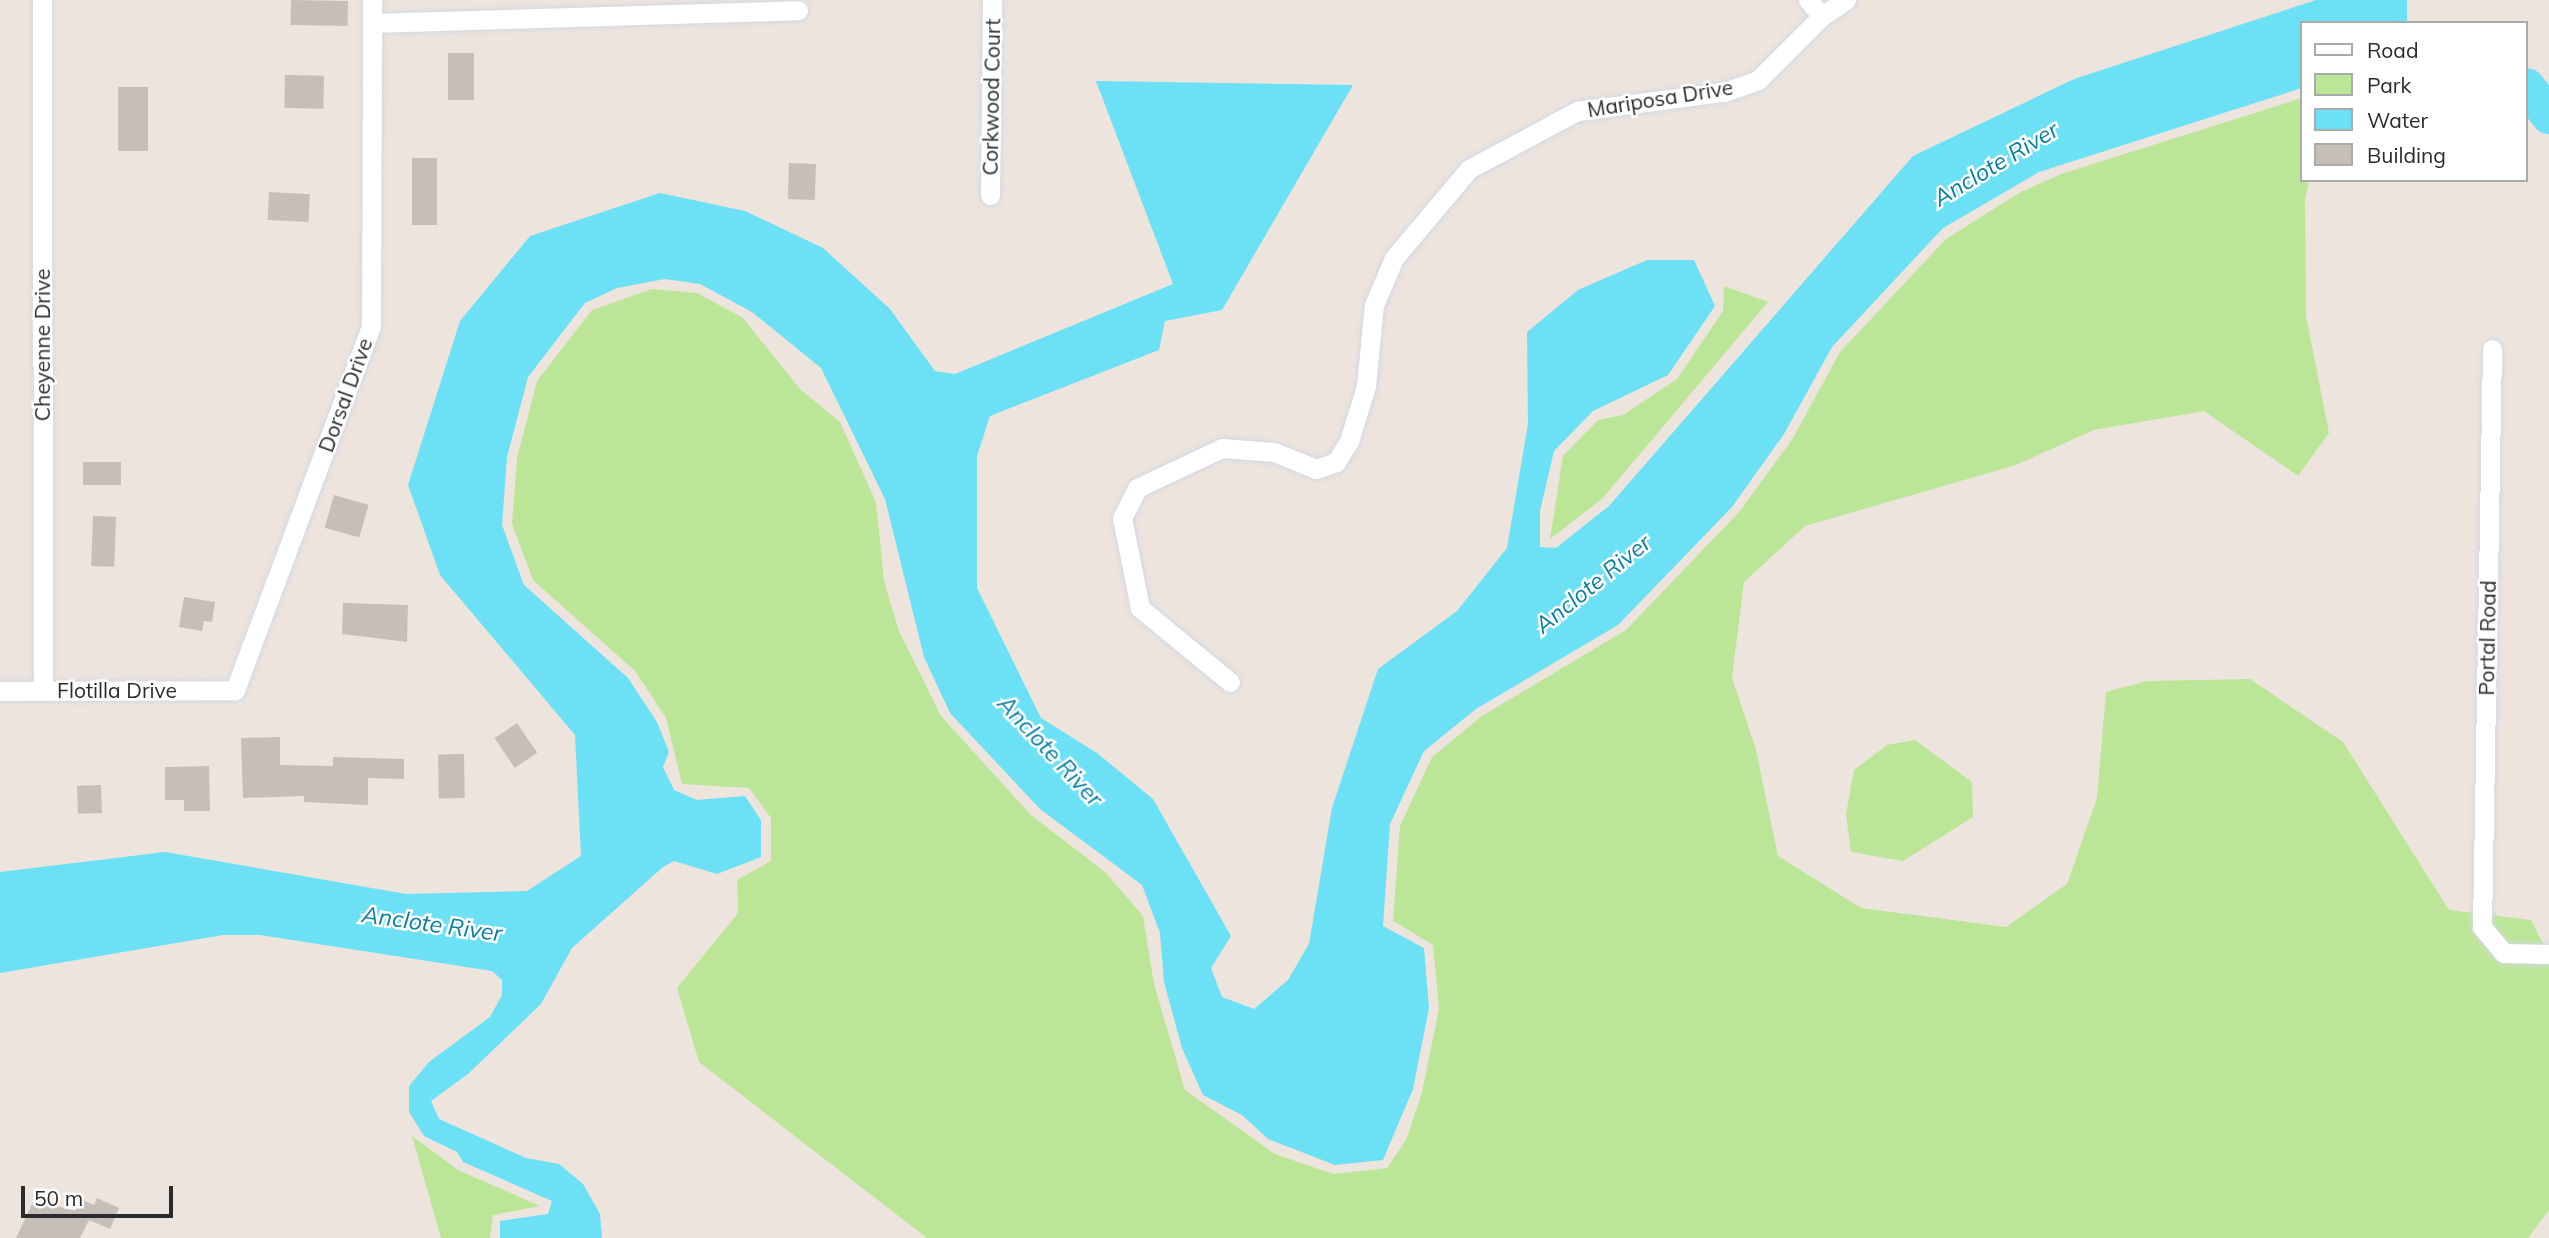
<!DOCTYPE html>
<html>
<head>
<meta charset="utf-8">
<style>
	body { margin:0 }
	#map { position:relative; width:2549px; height:1238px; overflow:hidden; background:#ede4dd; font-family:Mulish,sans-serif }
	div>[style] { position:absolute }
	.green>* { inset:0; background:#bce697 }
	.water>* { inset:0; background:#6ce0f4 }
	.river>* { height:37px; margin:-18.5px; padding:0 18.5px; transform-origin:18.5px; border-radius:18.5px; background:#6ce0f4 }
	.building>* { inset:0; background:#c6bfb8; transform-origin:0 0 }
	.roads { filter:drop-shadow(0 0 2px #d2d8e4) drop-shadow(0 0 2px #d2d8e4) }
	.street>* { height:19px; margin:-9.5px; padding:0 9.5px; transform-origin:9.5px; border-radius:9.5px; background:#fff }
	span { translate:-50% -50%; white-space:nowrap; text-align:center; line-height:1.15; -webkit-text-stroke:5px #fff; paint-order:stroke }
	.street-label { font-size:21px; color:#2b2b2b }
	.water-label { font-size:23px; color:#0880a2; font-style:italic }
	.legend { position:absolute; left:2300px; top:21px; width:228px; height:161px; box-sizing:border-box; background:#fff; border:2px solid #aaa; margin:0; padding:9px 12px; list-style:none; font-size:21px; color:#2b2b2b }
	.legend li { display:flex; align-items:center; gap:14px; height:35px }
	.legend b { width:35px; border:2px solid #aaa }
	.scale { position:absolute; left:21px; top:1186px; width:152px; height:32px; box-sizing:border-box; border:4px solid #2b2b2b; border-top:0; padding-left:9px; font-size:21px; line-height:24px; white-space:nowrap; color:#2b2b2b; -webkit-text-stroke:5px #fff; paint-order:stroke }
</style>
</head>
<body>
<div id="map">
	<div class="green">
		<i style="clip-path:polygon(2302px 98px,2302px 180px,2309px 180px,2305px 200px,2306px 316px,2329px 433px,2298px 476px,2204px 411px,2094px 430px,2016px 465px,1805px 526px,1744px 582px,1732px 678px,1756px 750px,1778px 856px,1861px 908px,2006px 927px,2067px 884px,2097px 798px,2106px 692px,2147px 681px,2250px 679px,2343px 742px,2449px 910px,2531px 920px,2549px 955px,2549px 1210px,2528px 1238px,927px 1238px,699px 1062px,677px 988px,738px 913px,737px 880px,771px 861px,771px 818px,749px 788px,682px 784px,666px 718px,635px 671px,533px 580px,512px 524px,517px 458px,537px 381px,592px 310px,652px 289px,697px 293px,743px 318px,800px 389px,840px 422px,876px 502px,884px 581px,899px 631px,941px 716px,1031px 815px,1105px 872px,1143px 916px,1154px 984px,1185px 1090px,1275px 1154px,1333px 1174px,1387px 1168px,1406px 1140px,1422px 1092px,1439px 1009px,1433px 945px,1393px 921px,1400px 826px,1432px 757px,1482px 716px,1626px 630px,1740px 511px,1793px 438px,1840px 352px,1946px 239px,2019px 193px,2061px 174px)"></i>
		<i style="clip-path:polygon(1724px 286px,1768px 302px,1602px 499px,1550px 539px,1563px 456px,1598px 420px,1623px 415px,1677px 379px,1723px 311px)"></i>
		<i style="clip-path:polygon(1915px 740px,1972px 782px,1973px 817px,1903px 861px,1851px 852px,1846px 814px,1854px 770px,1887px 745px)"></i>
		<i style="clip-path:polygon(412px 1136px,458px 1170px,540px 1206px,493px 1215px,490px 1238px,441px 1238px)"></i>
	</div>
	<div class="water">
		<i style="clip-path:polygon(2316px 0,2407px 0,2407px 23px,2302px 23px,2302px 88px,2039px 172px,1943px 228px,1832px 347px,1784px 434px,1732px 507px,1618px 625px,1476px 709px,1424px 751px,1390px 824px,1383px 926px,1424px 948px,1429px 1008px,1413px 1089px,1383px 1160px,1335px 1165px,1268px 1139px,1242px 1115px,1203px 1095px,1182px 1048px,1164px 982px,1160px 933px,1142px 885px,1040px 809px,950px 713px,924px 657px,885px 499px,821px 368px,752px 312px,700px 284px,665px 279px,617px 288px,585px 303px,528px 377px,507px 457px,502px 525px,524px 585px,628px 678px,657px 722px,669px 752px,663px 767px,674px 790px,697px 800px,745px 796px,761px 820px,761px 857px,717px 874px,674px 861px,663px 867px,572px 948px,541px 1004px,468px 1074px,431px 1101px,439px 1119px,526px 1158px,559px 1164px,583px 1184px,600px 1214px,602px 1238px,500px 1238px,500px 1221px,548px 1214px,552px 1201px,463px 1162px,457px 1152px,424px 1136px,409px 1112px,409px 1086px,429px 1062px,490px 1017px,502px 995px,502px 980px,492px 971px,260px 935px,223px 935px,0 973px,0 872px,165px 852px,406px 894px,527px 891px,581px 856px,575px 735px,440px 575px,408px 485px,460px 321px,530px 236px,660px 193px,745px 211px,823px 248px,890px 309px,935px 371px,955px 374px,1173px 284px,1096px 81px,1353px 85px,1222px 310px,1165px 321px,1159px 350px,990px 416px,977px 456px,977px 588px,1041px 718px,1097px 753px,1153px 799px,1231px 936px,1211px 968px,1222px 997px,1254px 1009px,1288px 980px,1309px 944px,1332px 808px,1378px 669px,1457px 611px,1507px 548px,1528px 424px,1527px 332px,1578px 290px,1647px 260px,1694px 260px,1715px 306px,1668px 375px,1593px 411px,1554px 451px,1540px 511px,1540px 547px,1556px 548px,1609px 506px,1913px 156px,2074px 79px)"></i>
	</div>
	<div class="river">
		<i style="left:2526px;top:86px;width:37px;rotate:52deg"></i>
	</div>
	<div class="building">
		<i style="left:291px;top:0;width:57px;height:25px;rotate:1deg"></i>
		<i style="left:448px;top:53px;width:26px;height:47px"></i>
		<i style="left:285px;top:75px;width:39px;height:33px;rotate:1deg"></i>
		<i style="left:118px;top:87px;width:30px;height:64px"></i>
		<i style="left:412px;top:158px;width:25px;height:67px"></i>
		<i style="left:789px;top:163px;width:27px;height:36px;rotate:2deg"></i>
		<i style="left:269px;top:192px;width:41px;height:28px;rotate:3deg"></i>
		<i style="left:83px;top:462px;width:38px;height:23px"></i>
		<i style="left:334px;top:495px;width:36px;height:34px;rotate:16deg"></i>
		<i style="left:93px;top:516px;width:23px;height:50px;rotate:2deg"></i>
		<i style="clip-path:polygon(184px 597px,215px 602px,212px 622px,204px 621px,202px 631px,179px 627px)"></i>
		<i style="clip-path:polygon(343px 603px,408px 605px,407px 642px,342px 634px)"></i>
		<i style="left:517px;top:723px;width:36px;height:27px;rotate:56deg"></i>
		<i style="clip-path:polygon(280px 737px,280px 765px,333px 766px,333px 757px,404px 759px,404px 779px,368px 778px,368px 805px,304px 802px,304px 796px,243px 798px,241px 738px)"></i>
		<i style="left:464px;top:754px;width:44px;height:26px;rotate:89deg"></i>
		<i style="clip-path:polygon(209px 766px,210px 811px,184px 811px,184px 800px,165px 800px,165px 767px)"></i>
		<i style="left:101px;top:785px;width:28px;height:24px;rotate:88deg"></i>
		<i style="clip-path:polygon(97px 1198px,119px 1208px,110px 1229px,89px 1220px,80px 1238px,16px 1238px,34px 1200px,75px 1211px,81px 1199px,94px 1205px)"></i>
	</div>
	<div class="roads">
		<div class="street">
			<i style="left:42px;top:0;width:690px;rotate:89.92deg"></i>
			<i style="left:1808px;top:0;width:21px;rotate:49deg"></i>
			<i style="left:372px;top:23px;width:426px;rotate:-1.7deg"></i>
			<i style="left:990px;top:195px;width:195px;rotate:-89.4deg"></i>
			<i style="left:2492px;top:349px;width:578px;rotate:90.99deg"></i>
			<i style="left:2482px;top:927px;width:34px;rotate:50deg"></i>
			<i style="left:2504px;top:953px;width:45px;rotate:1.3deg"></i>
			<i style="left:1230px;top:682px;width:117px;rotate:-140.6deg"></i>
			<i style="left:1140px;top:608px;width:92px;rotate:-101.3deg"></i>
			<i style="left:1122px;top:518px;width:34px;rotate:-63deg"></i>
			<i style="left:1137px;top:488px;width:94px;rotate:-25.2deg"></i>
			<i style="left:1222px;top:448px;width:52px;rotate:4.4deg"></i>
			<i style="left:1274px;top:452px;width:45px;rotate:22deg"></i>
			<i style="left:1316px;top:469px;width:21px;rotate:-19deg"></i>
			<i style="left:1336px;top:462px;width:25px;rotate:-58deg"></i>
			<i style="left:1349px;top:441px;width:58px;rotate:-72.8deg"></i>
			<i style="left:1366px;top:386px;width:81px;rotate:-84.4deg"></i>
			<i style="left:1374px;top:305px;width:51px;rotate:-66.9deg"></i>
			<i style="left:1394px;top:258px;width:116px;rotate:-49.9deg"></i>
			<i style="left:1469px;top:169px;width:123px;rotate:-28.2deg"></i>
			<i style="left:1577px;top:111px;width:148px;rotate:-7.4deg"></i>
			<i style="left:1724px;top:92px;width:36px;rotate:-19deg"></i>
			<i style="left:1758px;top:80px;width:91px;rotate:-45deg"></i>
			<i style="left:1822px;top:16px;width:29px;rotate:-34deg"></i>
			<i style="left:0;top:691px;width:235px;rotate:-0.2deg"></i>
			<i style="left:235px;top:690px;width:389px;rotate:-69.5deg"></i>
			<i style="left:371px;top:326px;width:326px;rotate:-89.8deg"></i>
		</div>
	</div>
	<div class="street-label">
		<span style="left:991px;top:97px;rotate:-89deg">Corkwood Court</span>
		<span style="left:1660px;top:98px;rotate:-9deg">Mariposa Drive</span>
		<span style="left:42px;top:345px;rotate:-90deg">Cheyenne Drive</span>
		<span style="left:345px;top:395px;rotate:-70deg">Dorsal Drive</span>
		<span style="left:2487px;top:638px;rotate:-89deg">Portal Road</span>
		<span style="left:117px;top:690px">Flotilla Drive</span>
	</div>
	<div class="water-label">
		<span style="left:1996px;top:164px;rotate:-31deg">Anclote River</span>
		<span style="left:1593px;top:584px;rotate:-39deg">Anclote River</span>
		<span style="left:1050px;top:751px;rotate:47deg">Anclote River</span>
		<span style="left:432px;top:924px;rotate:8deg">Anclote River</span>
	</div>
	<ul class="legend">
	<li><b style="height:9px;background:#fff"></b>Road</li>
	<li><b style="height:19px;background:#bce697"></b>Park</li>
	<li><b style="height:19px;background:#6ce0f4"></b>Water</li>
	<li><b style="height:19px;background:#c6bfb8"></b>Building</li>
	</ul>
	<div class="scale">50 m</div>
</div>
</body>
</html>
